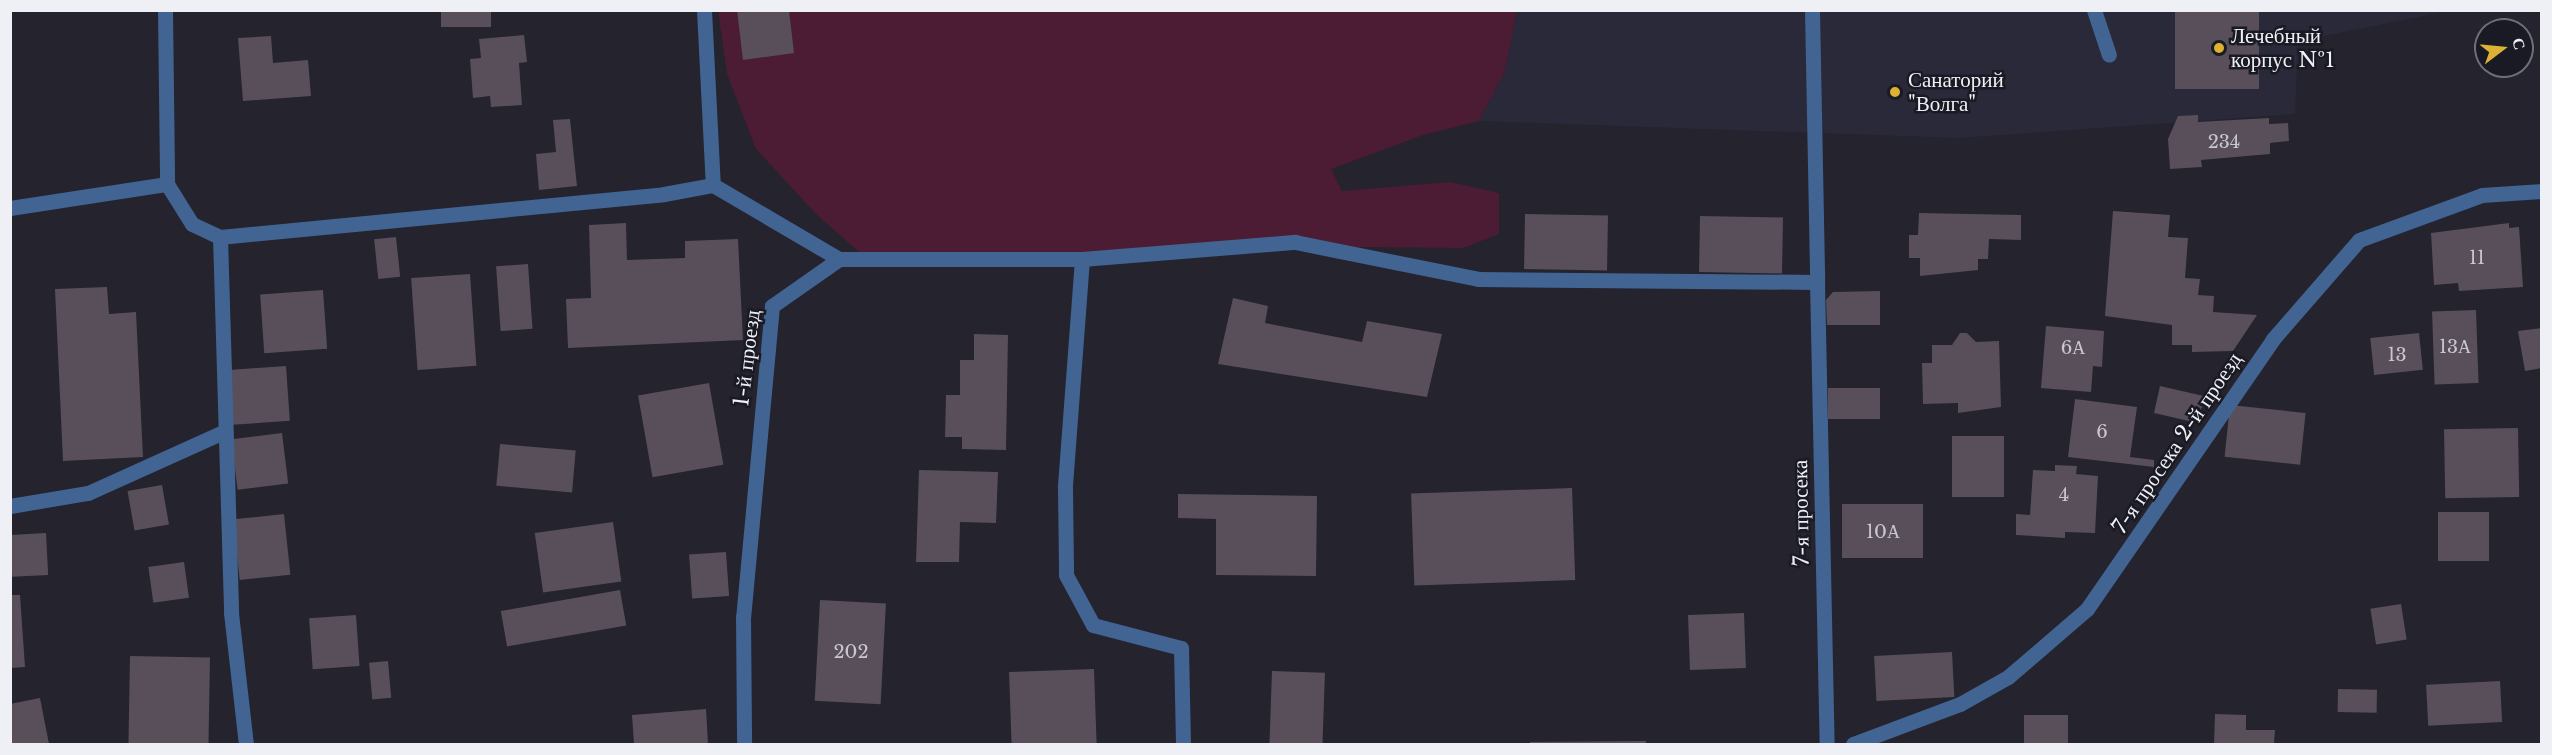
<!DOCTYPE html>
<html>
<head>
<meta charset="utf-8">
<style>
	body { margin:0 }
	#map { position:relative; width:2552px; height:755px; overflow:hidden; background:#24232e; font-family:"Libre Baskerville",serif }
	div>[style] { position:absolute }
	.built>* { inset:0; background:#2a293a }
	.green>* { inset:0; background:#4b1c33 }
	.building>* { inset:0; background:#584f5a; transform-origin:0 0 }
	.service>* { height:15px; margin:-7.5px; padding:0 7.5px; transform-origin:7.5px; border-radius:7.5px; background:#416492 }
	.minor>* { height:15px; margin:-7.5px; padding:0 7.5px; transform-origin:7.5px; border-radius:7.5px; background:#416492 }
	.tertiary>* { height:15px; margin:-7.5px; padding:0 7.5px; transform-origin:7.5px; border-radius:7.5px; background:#416492 }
	.dots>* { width:16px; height:16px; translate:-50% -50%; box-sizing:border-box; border:3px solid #1a1a24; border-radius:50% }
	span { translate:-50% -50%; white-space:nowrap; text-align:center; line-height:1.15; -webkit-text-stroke:5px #1a1a24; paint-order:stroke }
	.number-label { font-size:18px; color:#c9c7cf }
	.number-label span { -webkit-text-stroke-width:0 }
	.poi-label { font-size:21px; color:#efeff6 }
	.left { translate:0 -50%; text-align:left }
	.street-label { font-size:21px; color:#efeff6 }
	.frame { position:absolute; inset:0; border:12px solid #efeff6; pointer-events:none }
	.north { position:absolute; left:2474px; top:18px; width:60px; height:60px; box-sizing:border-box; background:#1a1a24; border:2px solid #6f6f78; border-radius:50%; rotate:74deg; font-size:16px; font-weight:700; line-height:24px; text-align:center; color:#efeff6 }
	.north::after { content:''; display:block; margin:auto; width:21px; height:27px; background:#ddb133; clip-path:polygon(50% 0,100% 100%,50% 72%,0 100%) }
</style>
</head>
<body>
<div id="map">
	<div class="built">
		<i style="clip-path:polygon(1517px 11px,2448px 11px,2298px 41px,2295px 114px,1959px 138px,1479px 121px,1505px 71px)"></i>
	</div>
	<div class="green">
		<i style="clip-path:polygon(718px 10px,1517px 11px,1505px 71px,1479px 121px,1423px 135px,1331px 169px,1342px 191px,1450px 182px,1499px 193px,1499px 234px,1463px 248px,1346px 247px,1144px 257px,866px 258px,817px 215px,756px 149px,727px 74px)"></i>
	</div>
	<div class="building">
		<i style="left:441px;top:10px;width:50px;height:17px"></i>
		<i style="clip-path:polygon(737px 10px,789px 10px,794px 53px,743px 60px)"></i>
		<i style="left:2175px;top:10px;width:84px;height:79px"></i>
		<i style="clip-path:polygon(524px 35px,527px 62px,519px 63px,522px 105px,491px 107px,490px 96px,473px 98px,470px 59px,481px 58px,479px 39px)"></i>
		<i style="clip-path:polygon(271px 36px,273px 63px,308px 60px,311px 96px,243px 101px,238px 38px)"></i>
		<i style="clip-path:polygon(2198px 115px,2198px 122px,2269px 118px,2269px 124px,2288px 123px,2289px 141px,2270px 143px,2270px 154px,2201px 160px,2202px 167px,2170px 169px,2168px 139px,2178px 116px)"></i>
		<i style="clip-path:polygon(570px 119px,577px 186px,539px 190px,536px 154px,556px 152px,553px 120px)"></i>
		<i style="clip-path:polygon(2113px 211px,2170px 215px,2168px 237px,2188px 238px,2185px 278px,2200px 279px,2198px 295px,2214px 296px,2213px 312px,2257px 315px,2233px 351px,2192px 352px,2192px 345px,2172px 345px,2172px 325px,2105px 316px)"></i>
		<i style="clip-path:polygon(1919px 213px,2021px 215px,2021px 240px,1989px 239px,1988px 259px,1978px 259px,1978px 270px,1920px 276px,1920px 258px,1909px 258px,1909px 235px,1918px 235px)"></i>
		<i style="left:1525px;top:214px;width:83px;height:55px;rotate:1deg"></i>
		<i style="left:1700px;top:216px;width:83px;height:56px;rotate:1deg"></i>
		<i style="clip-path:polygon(626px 223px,627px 260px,685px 258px,685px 241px,738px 239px,743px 340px,568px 348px,566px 299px,591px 298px,589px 225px)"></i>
		<i style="clip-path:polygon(2509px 223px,2509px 228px,2519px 227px,2523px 287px,2459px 291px,2458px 283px,2434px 285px,2431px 233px)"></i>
		<i style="left:396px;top:237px;width:40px;height:22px;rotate:84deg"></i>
		<i style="left:528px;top:264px;width:65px;height:32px;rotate:86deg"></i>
		<i style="left:470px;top:274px;width:92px;height:59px;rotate:86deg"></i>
		<i style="clip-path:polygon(107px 287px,109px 314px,136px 312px,143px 457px,63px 461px,55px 289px)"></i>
		<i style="left:323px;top:290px;width:59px;height:63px;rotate:86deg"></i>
		<i style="clip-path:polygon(1880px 291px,1880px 325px,1827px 325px,1826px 300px,1833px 292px)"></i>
		<i style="clip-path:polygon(1233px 298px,1268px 306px,1265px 323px,1362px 342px,1367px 321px,1442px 334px,1427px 397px,1218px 364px)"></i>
		<i style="left:2476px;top:310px;width:73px;height:44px;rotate:88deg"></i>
		<i style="clip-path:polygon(2046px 326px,2104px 331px,2102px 367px,2093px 366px,2091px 392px,2041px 388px)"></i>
		<i style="clip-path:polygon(2542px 328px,2542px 368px,2525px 371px,2518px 331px)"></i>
		<i style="clip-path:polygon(1960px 333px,1967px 333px,1976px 342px,1999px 341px,2001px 407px,1958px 413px,1958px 403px,1923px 404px,1922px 363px,1932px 363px,1932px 345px,1952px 345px)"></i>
		<i style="left:2419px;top:333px;width:37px;height:49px;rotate:84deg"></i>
		<i style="clip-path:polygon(974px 334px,1008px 335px,1006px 450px,962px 449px,962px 437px,945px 437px,946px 395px,960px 395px,960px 360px,974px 360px)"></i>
		<i style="left:286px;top:366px;width:55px;height:61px;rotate:86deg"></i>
		<i style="left:709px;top:383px;width:83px;height:72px;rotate:80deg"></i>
		<i style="clip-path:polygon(2160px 386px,2208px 397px,2193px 422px,2154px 413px)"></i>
		<i style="left:1828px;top:388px;width:52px;height:31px"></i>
		<i style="clip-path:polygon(2075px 399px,2137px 407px,2130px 457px,2154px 460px,2154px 467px,2068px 457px)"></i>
		<i style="left:2230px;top:405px;width:76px;height:52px;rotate:6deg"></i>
		<i style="left:2518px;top:428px;width:69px;height:74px;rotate:89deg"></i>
		<i style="left:282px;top:433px;width:51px;height:51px;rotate:83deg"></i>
		<i style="left:2004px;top:436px;width:61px;height:52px;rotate:90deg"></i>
		<i style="left:500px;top:444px;width:76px;height:42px;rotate:5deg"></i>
		<i style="clip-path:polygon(2055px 465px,2077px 466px,2076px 474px,2098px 476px,2095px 533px,2065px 532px,2065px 538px,2016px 535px,2016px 514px,2030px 515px,2033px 470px,2055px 471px)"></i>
		<i style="clip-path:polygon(919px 470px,998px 472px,996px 523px,960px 522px,959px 562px,916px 562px)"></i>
		<i style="left:162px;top:485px;width:40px;height:35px;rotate:80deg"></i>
		<i style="left:1572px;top:488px;width:92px;height:161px;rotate:88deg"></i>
		<i style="clip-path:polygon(1178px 494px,1317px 496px,1316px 576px,1216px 575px,1216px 519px,1178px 518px)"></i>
		<i style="left:1923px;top:504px;width:54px;height:81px;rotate:90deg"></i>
		<i style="left:2438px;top:512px;width:51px;height:49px"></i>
		<i style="left:284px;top:514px;width:61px;height:51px;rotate:84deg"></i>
		<i style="left:613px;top:522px;width:60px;height:79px;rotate:82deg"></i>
		<i style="left:46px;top:533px;width:42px;height:36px;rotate:87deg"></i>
		<i style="left:726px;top:552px;width:44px;height:37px;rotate:86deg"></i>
		<i style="left:184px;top:562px;width:36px;height:36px;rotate:82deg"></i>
		<i style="left:620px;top:590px;width:36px;height:121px;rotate:80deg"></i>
		<i style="clip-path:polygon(10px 595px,20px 595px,25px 667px,10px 668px)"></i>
		<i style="left:820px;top:600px;width:66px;height:101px;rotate:3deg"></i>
		<i style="left:2401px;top:604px;width:36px;height:31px;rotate:81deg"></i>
		<i style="left:1744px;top:613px;width:55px;height:56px;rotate:88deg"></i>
		<i style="left:356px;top:615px;width:51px;height:47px;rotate:86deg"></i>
		<i style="left:1952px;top:652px;width:45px;height:78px;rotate:87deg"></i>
		<i style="left:130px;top:656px;width:80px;height:88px;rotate:1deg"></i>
		<i style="left:388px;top:661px;width:37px;height:19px;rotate:85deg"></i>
		<i style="left:1094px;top:669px;width:75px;height:85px;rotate:88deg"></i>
		<i style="left:1272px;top:671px;width:53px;height:73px;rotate:2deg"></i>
		<i style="left:2500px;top:681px;width:41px;height:74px;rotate:87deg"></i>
		<i style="left:2338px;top:689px;width:39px;height:23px;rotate:1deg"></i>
		<i style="clip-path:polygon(40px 698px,49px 744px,10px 744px,10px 704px)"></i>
		<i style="clip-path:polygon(706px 709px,708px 744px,634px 744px,632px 715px)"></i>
		<i style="clip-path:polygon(2215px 714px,2246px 715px,2246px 730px,2275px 730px,2274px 744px,2214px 744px)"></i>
		<i style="left:2068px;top:715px;width:29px;height:44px;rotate:90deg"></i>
		<i style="clip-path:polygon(1646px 741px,1646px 744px,1530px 744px,1530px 742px)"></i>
	</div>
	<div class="service">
		<i style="left:165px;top:10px;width:174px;rotate:89.3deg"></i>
		<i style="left:1812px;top:10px;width:272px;rotate:88.9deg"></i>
		<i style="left:2094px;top:10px;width:47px;rotate:71.6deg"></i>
		<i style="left:10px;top:208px;width:159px;rotate:-8.7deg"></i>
		<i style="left:167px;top:184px;width:47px;rotate:58deg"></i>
		<i style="left:192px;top:224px;width:31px;rotate:25deg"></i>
		<i style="left:220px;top:237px;width:446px;rotate:-5.5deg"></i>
		<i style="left:664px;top:194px;width:50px;rotate:-10.4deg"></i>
		<i style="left:220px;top:237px;width:376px;rotate:88.3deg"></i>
		<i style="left:231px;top:613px;width:132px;rotate:83.5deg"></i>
		<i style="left:10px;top:506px;width:79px;rotate:-9.5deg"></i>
		<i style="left:88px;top:493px;width:148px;rotate:-24.3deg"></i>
	</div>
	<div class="minor">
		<i style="left:704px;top:10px;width:175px;rotate:87.1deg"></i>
		<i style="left:713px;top:185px;width:146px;rotate:30.4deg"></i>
		<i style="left:839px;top:259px;width:82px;rotate:145deg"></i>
		<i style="left:772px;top:306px;width:312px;rotate:95.3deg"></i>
		<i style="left:743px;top:617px;width:127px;rotate:89.5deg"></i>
		<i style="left:839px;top:259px;width:243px"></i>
		<i style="left:1082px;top:259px;width:214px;rotate:-4.6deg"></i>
		<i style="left:1295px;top:242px;width:187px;rotate:11.4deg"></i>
		<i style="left:1478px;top:279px;width:339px;rotate:0.5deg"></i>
		<i style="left:1082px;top:259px;width:229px;rotate:94.3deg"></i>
		<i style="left:1065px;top:487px;width:88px;rotate:89.3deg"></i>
		<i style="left:1066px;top:575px;width:57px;rotate:61.6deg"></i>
		<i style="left:1093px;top:625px;width:91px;rotate:14.6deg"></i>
		<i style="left:1181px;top:648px;width:96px;rotate:88.8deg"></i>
		<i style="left:1853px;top:744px;width:114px;rotate:-20.5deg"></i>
		<i style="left:1960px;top:704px;width:55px;rotate:-29.4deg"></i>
		<i style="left:2008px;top:677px;width:104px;rotate:-40.7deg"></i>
		<i style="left:2087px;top:609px;width:328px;rotate:-55.4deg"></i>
		<i style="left:2273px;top:339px;width:131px;rotate:-49deg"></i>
		<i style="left:2359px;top:240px;width:131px;rotate:-20.1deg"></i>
		<i style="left:2482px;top:195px;width:60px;rotate:-3.8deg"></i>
	</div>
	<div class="tertiary">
		<i style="left:1817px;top:282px;width:462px;rotate:88.8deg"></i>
	</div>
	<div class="dots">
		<i style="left:2219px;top:48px;background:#ddb133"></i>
		<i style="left:1895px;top:92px;background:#ddb133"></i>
	</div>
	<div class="number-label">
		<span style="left:2224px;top:142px">234</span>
		<span style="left:2477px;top:258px">11</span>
		<span style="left:2455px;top:347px">13А</span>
		<span style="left:2073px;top:348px">6А</span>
		<span style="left:2397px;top:355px">13</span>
		<span style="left:2102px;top:432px">6</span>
		<span style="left:2064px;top:495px">4</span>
		<span style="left:1883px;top:532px">10А</span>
		<span style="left:851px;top:652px">202</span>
	</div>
	<div class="poi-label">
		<span class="left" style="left:2231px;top:48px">Лечебный<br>корпус №1</span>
		<span class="left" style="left:1908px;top:92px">Санаторий<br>"Волга"</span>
	</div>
	<div class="street-label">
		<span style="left:747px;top:358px;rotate:-83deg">1-й проезд</span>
		<span style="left:2177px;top:443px;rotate:-56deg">7-я просека 2-й проезд</span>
		<span style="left:1801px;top:513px;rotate:-91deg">7-я просека</span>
	</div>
	<div class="frame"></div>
	<div class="north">С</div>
</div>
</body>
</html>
